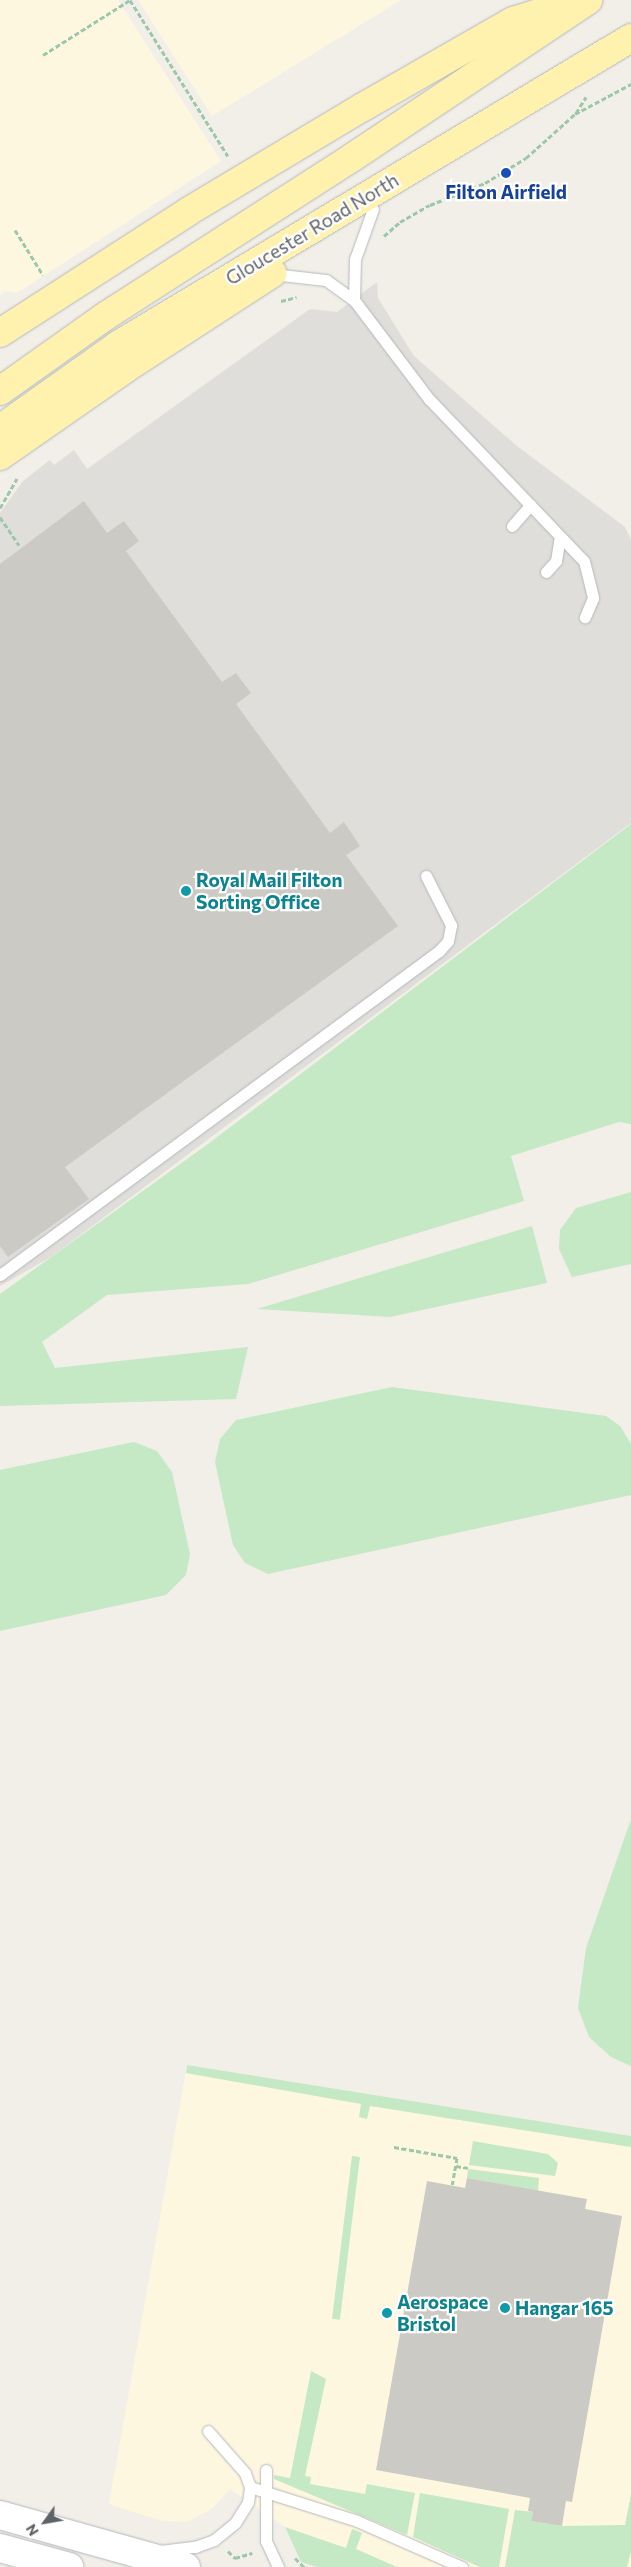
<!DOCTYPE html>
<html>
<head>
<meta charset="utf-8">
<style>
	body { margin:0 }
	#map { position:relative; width:631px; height:2567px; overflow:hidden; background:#f1efe8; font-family:Commissioner,sans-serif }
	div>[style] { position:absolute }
	.commercial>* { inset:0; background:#fef7e0 }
	.industrial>* { inset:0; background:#e0deda }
	.green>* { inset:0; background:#c5e8c5; transform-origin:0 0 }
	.building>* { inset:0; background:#cccac5 }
	.path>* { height:3px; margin-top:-1.5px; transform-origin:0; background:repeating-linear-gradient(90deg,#9cc7a9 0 5px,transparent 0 7.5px) }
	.roads { filter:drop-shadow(0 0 1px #b5b8bc) drop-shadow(0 0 1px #b5b8bc) }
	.service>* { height:11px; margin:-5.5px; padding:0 5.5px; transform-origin:5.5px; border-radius:5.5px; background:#fff }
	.tertiary>* { height:28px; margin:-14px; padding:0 14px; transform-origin:14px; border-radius:14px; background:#fff }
	.primary>* { height:28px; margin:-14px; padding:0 14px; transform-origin:14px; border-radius:14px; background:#fff2af }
	.dots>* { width:14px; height:14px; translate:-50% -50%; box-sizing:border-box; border:2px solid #fff; border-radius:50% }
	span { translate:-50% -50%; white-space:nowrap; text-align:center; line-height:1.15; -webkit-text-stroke:4.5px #fff; paint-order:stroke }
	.transit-label { font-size:19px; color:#164399; font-weight:700 }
	.street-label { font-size:19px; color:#5f6368 }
	.culture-label { font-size:19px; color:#0d838f; font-weight:700 }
	.left { translate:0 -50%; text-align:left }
	.north { position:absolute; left:20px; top:2497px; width:50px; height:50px; -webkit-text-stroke:4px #fff; paint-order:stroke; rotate:238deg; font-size:14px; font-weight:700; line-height:20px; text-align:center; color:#5f6368 }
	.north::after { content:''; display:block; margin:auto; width:18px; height:22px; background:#5f6368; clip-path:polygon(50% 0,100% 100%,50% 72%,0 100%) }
</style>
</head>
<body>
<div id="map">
	<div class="commercial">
		<i style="clip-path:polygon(0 0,118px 0,221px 161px,17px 293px,5px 291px,0 295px)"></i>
		<i style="clip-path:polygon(138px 0,401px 0,212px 116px)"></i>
		<i style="clip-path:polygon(187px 2065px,631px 2136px,631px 2567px,317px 2567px,301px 2562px,285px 2527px,230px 2489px,212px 2509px,187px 2522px,162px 2521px,109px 2504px)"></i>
	</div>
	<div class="industrial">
		<i style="clip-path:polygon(377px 282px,378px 298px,414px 356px,517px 446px,625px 527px,631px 540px,631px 823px,51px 1257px,0 1286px,0 513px,23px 481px,50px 460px,54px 465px,74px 450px,87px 469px,310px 309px,337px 312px)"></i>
	</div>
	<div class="green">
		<i style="clip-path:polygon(631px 824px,631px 1124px,619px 1122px,511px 1156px,524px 1201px,248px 1284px,107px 1295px,42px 1342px,55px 1368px,248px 1347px,236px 1399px,0 1406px,0 1294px,208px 1144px)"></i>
		<i style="clip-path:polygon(631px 1192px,631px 1264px,572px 1277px,559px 1249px,560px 1230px,576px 1208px)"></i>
		<i style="clip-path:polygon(532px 1226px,547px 1283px,390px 1317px,257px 1309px)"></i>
		<i style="clip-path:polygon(392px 1387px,606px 1416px,620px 1426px,631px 1444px,631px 1495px,268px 1574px,245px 1563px,233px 1545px,215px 1462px,220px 1439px,236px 1420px)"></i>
		<i style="clip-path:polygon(134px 1442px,157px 1451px,172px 1472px,190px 1554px,186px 1575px,166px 1595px,0 1631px,0 1470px)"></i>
		<i style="clip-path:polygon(631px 1819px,631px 2066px,611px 2057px,589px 2037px,578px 2008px,586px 1948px)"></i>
		<i style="clip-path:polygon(187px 2065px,631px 2136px,631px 2147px,370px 2106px,367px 2119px,359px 2117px,361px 2104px,186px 2073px)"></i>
		<i style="clip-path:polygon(473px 2141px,548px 2154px,558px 2163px,555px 2176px,469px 2165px)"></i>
		<i style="left:352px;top:2156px;width:8px;height:164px;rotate:7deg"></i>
		<i style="clip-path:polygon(468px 2169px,539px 2178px,538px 2191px,467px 2178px)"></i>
		<i style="clip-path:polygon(311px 2371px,326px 2379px,305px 2476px,311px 2477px,310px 2484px,365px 2494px,367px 2484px,415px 2493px,407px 2535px,274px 2479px,274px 2475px,290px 2478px)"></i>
		<i style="clip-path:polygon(420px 2493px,509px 2509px,499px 2567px,480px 2567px,413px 2537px)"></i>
		<i style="clip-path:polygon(631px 2494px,631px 2552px,627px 2567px,505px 2567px,515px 2510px,533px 2512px,531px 2521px,562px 2526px,625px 2525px)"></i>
		<i style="clip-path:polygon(285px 2527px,346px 2548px,352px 2529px,362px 2533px,356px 2549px,397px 2567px,317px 2567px,301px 2562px)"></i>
	</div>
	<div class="building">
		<i style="clip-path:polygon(84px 501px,107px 533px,124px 521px,139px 541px,126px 551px,222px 682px,236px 673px,251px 693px,236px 704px,330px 833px,344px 822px,360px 846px,346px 855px,398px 926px,65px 1167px,89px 1199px,8px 1257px,0 1246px,0 564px)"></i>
		<i style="clip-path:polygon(467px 2178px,587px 2199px,585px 2209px,622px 2216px,572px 2502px,566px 2501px,562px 2526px,531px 2521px,533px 2512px,528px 2511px,530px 2498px,376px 2470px,427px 2181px,465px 2188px)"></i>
	</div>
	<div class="path">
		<i style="left:130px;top:0;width:184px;rotate:57.9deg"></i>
		<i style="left:43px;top:55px;width:103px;rotate:-32.3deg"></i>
		<i style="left:576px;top:113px;width:19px;rotate:-58deg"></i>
		<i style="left:15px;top:230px;width:53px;rotate:58.1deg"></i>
		<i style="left:384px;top:236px;width:21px;rotate:-41deg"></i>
		<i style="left:400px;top:222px;width:34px;rotate:-30deg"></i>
		<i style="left:430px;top:205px;width:59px;rotate:-21.8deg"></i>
		<i style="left:485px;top:183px;width:48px;rotate:-31.4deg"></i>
		<i style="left:526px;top:158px;width:66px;rotate:-41.9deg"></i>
		<i style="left:575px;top:114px;width:64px;rotate:-28.2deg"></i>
		<i style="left:281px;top:301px;width:16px;rotate:-14deg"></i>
		<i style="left:0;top:508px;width:34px;rotate:-60deg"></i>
		<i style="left:0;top:517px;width:34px;rotate:56deg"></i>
		<i style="left:394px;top:2147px;width:64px;rotate:9.9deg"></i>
		<i style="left:457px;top:2158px;width:27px;rotate:100deg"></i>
		<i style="left:456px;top:2166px;width:12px;rotate:9deg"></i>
		<i style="left:228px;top:2551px;width:10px;rotate:45deg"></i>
		<i style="left:235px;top:2558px;width:18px;rotate:-16deg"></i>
		<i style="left:295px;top:2558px;width:13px;rotate:45deg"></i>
	</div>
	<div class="roads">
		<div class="service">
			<i style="left:272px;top:274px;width:54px;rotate:6.3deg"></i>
			<i style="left:326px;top:280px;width:34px;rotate:36deg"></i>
			<i style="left:354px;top:300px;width:41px;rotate:-88.6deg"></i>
			<i style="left:355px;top:259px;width:53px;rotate:-70.2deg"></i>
			<i style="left:354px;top:300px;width:124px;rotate:52.9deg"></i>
			<i style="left:429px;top:399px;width:224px;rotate:46.3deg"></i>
			<i style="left:584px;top:561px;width:38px;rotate:76deg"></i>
			<i style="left:593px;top:598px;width:21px;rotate:113deg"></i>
			<i style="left:512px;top:526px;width:28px;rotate:-49deg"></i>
			<i style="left:546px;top:572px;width:15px;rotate:-48deg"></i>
			<i style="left:556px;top:561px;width:24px;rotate:-81deg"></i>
			<i style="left:0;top:1275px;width:546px;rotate:-36.43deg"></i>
			<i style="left:439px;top:951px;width:13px;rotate:-48deg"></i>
			<i style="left:448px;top:941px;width:16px;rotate:-79deg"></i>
			<i style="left:451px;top:925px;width:55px;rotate:-117deg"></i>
			<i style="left:266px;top:2470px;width:71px;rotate:90deg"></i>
			<i style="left:266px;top:2541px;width:29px;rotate:65deg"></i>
			<i style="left:250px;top:2487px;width:112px;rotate:17.6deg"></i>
			<i style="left:357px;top:2521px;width:115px;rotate:23.7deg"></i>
			<i style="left:160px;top:2551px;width:35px;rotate:-7deg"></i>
			<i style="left:195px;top:2547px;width:20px;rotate:-20deg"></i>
			<i style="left:214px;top:2540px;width:27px;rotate:-39deg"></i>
			<i style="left:235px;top:2523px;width:25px;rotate:-58deg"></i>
			<i style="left:248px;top:2502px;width:15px;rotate:-82deg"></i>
			<i style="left:250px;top:2487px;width:15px;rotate:-110deg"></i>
			<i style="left:245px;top:2473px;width:56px;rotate:-131.4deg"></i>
		</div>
		<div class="tertiary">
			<i style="left:0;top:2515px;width:193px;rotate:15.6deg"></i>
			<i style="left:0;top:2548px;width:72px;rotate:15.4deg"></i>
		</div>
		<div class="primary">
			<i style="left:0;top:333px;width:225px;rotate:-32.8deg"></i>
			<i style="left:189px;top:211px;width:203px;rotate:-30.9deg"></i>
			<i style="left:363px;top:107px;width:173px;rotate:-29.8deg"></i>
			<i style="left:513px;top:21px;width:53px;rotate:-17.4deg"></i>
			<i style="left:0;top:391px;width:128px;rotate:-35.4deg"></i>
			<i style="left:104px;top:317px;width:296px;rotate:-32.7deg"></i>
			<i style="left:353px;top:157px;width:283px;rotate:-33.7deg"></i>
			<i style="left:0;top:429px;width:145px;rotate:-35.4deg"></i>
			<i style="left:118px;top:345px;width:598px;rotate:-30.9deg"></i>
			<i style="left:0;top:456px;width:152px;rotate:-34.8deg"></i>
			<i style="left:125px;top:369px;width:176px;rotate:-33deg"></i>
		</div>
	</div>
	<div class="dots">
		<i style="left:506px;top:173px;background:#1a4fb4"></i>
		<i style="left:186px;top:891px;background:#0f9aa8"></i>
		<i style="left:505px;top:2308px;background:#0f9aa8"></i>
		<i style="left:387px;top:2313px;background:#0f9aa8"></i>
	</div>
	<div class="transit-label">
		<span style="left:506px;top:192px">Filton Airfield</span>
	</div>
	<div class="street-label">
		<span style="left:312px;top:229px;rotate:-31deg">Gloucester Road North</span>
	</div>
	<div class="culture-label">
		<span class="left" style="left:196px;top:891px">Royal Mail Filton<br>Sorting Office</span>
		<span class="left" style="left:397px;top:2313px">Aerospace<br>Bristol</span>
		<span class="left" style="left:515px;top:2308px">Hangar 165</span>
	</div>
	<div class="north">N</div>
</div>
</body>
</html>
